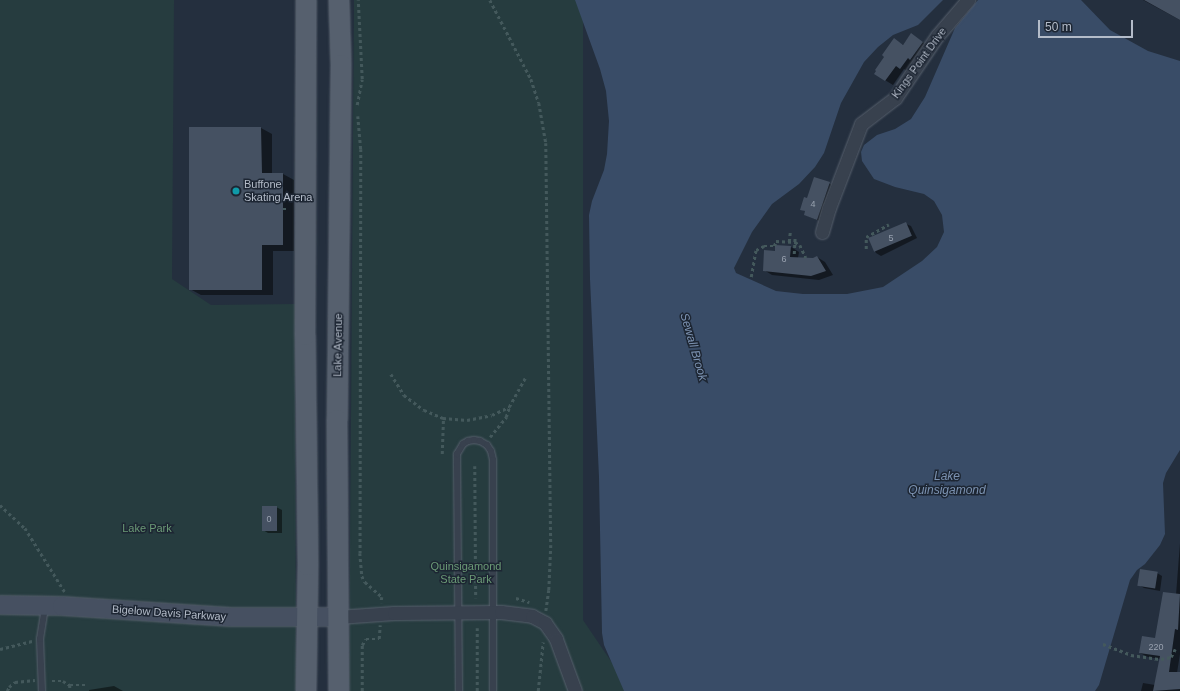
<!DOCTYPE html>
<html>
<head>
<meta charset="utf-8">
<style>
	body { margin:0 }
	#map { position:relative; width:1180px; height:691px; overflow:hidden; background:#242f3e; font-family:Helvetica,sans-serif }
	div>[style] { position:absolute }
	.green>* { inset:0; background:#263c3f }
	.water>* { inset:0; background:#394c67 }
	.shadow>* { inset:0; background:#0007 }
	.building>* { inset:0; background:#455162; transform-origin:0 0 }
	.path>* { height:2.5px; margin-top:-1.25px; transform-origin:0; background:repeating-linear-gradient(90deg,#44595c 0 3px,transparent 0 6px) }
	.roads { filter:drop-shadow(0 0 1px #565f6c) drop-shadow(0 0 1px #565f6c) }
	.lane>* { height:6px; margin:-3px; padding:0 3px; transform-origin:3px; border-radius:3px; background:#38414e }
	.street>* { height:13px; margin:-6.5px; padding:0 6.5px; transform-origin:6.5px; border-radius:6.5px; background:#38414e }
	.secondary>* { height:18px; margin:-9px; padding:0 9px; transform-origin:9px; border-radius:9px; background:#465061 }
	.primary>* { height:20px; margin:-10px; padding:0 10px; transform-origin:10px; border-radius:10px; background:#56606e }
	.dots>* { width:11px; height:11px; translate:-50% -50%; box-sizing:border-box; border:2px solid #1d2633; border-radius:50% }
	span { translate:-50% -50%; white-space:nowrap; text-align:center; line-height:1.15; -webkit-text-stroke:3px #1d2633; paint-order:stroke }
	.number-label { font-size:9px; color:#98a1af }
	.number-label span { -webkit-text-stroke-width:0 }
	.street-label { font-size:11px; color:#b4bcc9 }
	.poi-label { font-size:11px; color:#b4bcc9 }
	.left { translate:0 -50%; text-align:left }
	.park-label { font-size:11px; color:#6b9a76 }
	.water-label { font-size:12px; color:#7c92b1; font-style:italic }
	.scale { position:absolute; left:1038px; top:20px; width:95px; height:18px; box-sizing:border-box; border:2px solid #b4bcc9; border-top:0; padding-left:5px; font-size:12px; line-height:14px; white-space:nowrap; color:#b4bcc9; -webkit-text-stroke:3px #1d2633; paint-order:stroke }
</style>
</head>
<body>
<div id="map">
	<div class="green">
		<i style="clip-path:polygon(0 0,174px 0,172px 279px,211px 305px,295px 304px,296px 691px,0 691px)"></i>
		<i style="clip-path:polygon(354px 0,583px 0,583px 620px,623px 679px,624px 691px,349px 691px)"></i>
	</div>
	<div class="water">
		<i style="clip-path:polygon(575px 0,943px 0,918px 25px,893px 35px,878px 47px,864px 62px,841px 103px,824px 153px,815px 167px,799px 184px,772px 204px,752px 232px,734px 268px,736px 273px,776px 291px,803px 294px,847px 294px,883px 287px,922px 261px,937px 247px,944px 232px,942px 215px,934px 201px,924px 194px,895px 187px,874px 179px,862px 161px,861px 152px,864px 145px,877px 135px,895px 129px,911px 119px,925px 97px,955px 28px,978px 0,1081px 0,1110px 30px,1148px 51px,1180px 61px,1180px 450px,1166px 473px,1163px 483px,1165px 534px,1160px 545px,1145px 564px,1137px 570px,1130px 580px,1099px 685px,1095px 691px,624px 691px,604px 645px,602px 633px,599px 477px,590px 279px,589px 215px,592px 201px,604px 170px,607px 154px,609px 121px,606px 91px,600px 69px)"></i>
	</div>
	<div class="shadow">
		<i style="clip-path:polygon(1143px 0,1167px 0,1180px 7px,1180px 20px)"></i>
		<i style="clip-path:polygon(911px 34px,930px 47px,908px 72px,904px 69px,893px 85px,875px 74px,894px 40px,903px 45px)"></i>
		<i style="clip-path:polygon(190px 128px,261px 128px,272px 134px,272px 174px,283px 174px,294px 180px,294px 251px,273px 251px,273px 295px,201px 295px,190px 289px)"></i>
		<i style="clip-path:polygon(815px 178px,835px 186px,822px 222px,805px 215px,806px 212px,802px 209px,808px 200px)"></i>
		<i style="clip-path:polygon(906px 224px,911px 226px,917px 238px,881px 256px,876px 253px,870px 241px)"></i>
		<i style="clip-path:polygon(791px 247px,799px 252px,798px 258px,813px 259px,817px 257px,825px 262px,833px 275px,819px 280px,772px 275px,764px 270px,776px 252px)"></i>
		<i style="clip-path:polygon(276px 507px,282px 510px,282px 533px,268px 533px,263px 530px)"></i>
		<i style="clip-path:polygon(1180px 543px,1180px 654px,1177px 673px,1180px 673px,1180px 691px,1141px 691px,1143px 683px,1155px 685px,1161px 659px,1148px 657px,1140px 653px,1156px 640px,1176px 595px)"></i>
		<i style="clip-path:polygon(1157px 573px,1162px 576px,1160px 591px,1144px 588px,1139px 585px)"></i>
		<i style="clip-path:polygon(114px 686px,123px 691px,89px 691px,89px 690px)"></i>
	</div>
	<div class="building">
		<i style="clip-path:polygon(1144px 0,1180px 0,1180px 20px)"></i>
		<i style="clip-path:polygon(911px 33px,923px 42px,910px 60px,908px 58px,900px 69px,896px 66px,885px 81px,874px 74px,876px 71px,875px 70px,884px 57px,882px 55px,894px 38px,903px 45px)"></i>
		<i style="clip-path:polygon(189px 127px,261px 127px,262px 173px,283px 173px,283px 245px,262px 245px,262px 290px,189px 290px)"></i>
		<i style="clip-path:polygon(814px 177px,830px 182px,817px 220px,804px 215px,805px 211px,800px 210px,804px 197px,807px 198px)"></i>
		<i style="left:906px;top:222px;width:15px;height:41px;rotate:67deg"></i>
		<i style="clip-path:polygon(775px 245px,791px 246px,790px 257px,813px 258px,817px 256px,826px 271px,811px 276px,763px 271px,764px 250px,775px 251px)"></i>
		<i style="left:262px;top:506px;width:15px;height:25px"></i>
		<i style="left:1140px;top:569px;width:18px;height:17px;rotate:9deg"></i>
		<i style="clip-path:polygon(1163px 592px,1180px 594px,1178px 630px,1175px 629px,1169px 672px,1180px 672px,1180px 689px,1153px 691px,1160px 656px,1139px 653px,1142px 636px,1155px 638px)"></i>
	</div>
	<div class="path">
		<i style="left:490px;top:0;width:89px;rotate:62.6deg"></i>
		<i style="left:531px;top:79px;width:25px;rotate:72deg"></i>
		<i style="left:539px;top:103px;width:41px;rotate:80.1deg"></i>
		<i style="left:546px;top:143px;width:402px;rotate:89.3deg"></i>
		<i style="left:551px;top:545px;width:45px;rotate:92.5deg"></i>
		<i style="left:549px;top:590px;width:21px;rotate:98deg"></i>
		<i style="left:357px;top:105px;width:26px;rotate:-79deg"></i>
		<i style="left:362px;top:79px;width:79px;rotate:-92.9deg"></i>
		<i style="left:358px;top:116px;width:33px;rotate:85deg"></i>
		<i style="left:361px;top:149px;width:404px;rotate:90.1deg"></i>
		<i style="left:360px;top:553px;width:23px;rotate:85deg"></i>
		<i style="left:362px;top:576px;width:7px;rotate:63deg"></i>
		<i style="left:365px;top:582px;width:23px;rotate:41deg"></i>
		<i style="left:382px;top:597px;width:6px;rotate:99deg"></i>
		<i style="left:283px;top:209px;width:6px"></i>
		<i style="left:789px;top:242px;width:10px;rotate:-84deg"></i>
		<i style="left:866px;top:249px;width:12px;rotate:-90deg"></i>
		<i style="left:866px;top:237px;width:26px;rotate:-29deg"></i>
		<i style="left:794px;top:254px;width:18px;rotate:-87deg"></i>
		<i style="left:751px;top:277px;width:27px;rotate:-80deg"></i>
		<i style="left:756px;top:250px;width:9px;rotate:-27deg"></i>
		<i style="left:764px;top:246px;width:10px"></i>
		<i style="left:774px;top:246px;width:5px;rotate:-68deg"></i>
		<i style="left:776px;top:241px;width:19px;rotate:3deg"></i>
		<i style="left:795px;top:242px;width:6px;rotate:31deg"></i>
		<i style="left:800px;top:245px;width:14px;rotate:65deg"></i>
		<i style="left:391px;top:374px;width:25px;rotate:58deg"></i>
		<i style="left:404px;top:395px;width:25px;rotate:37deg"></i>
		<i style="left:424px;top:410px;width:21px;rotate:23deg"></i>
		<i style="left:443px;top:418px;width:24px;rotate:5deg"></i>
		<i style="left:467px;top:420px;width:25px;rotate:-11deg"></i>
		<i style="left:492px;top:415px;width:19px;rotate:-25deg"></i>
		<i style="left:509px;top:407px;width:33px;rotate:-61deg"></i>
		<i style="left:490px;top:437px;width:26px;rotate:-51deg"></i>
		<i style="left:506px;top:417px;width:9px;rotate:-72deg"></i>
		<i style="left:442px;top:454px;width:36px;rotate:-88deg"></i>
		<i style="left:475px;top:466px;width:132px;rotate:89.6deg"></i>
		<i style="left:0;top:505px;width:34px;rotate:43deg"></i>
		<i style="left:25px;top:528px;width:75px;rotate:58deg"></i>
		<i style="left:516px;top:598px;width:14px;rotate:17deg"></i>
		<i style="left:1103px;top:644px;width:30px;rotate:21deg"></i>
		<i style="left:1131px;top:655px;width:30px;rotate:8deg"></i>
		<i style="left:1161px;top:659px;width:10px;rotate:-11deg"></i>
		<i style="left:1171px;top:657px;width:9px;rotate:-63deg"></i>
		<i style="left:0;top:649px;width:33px;rotate:-14deg"></i>
		<i style="left:52px;top:681px;width:11px"></i>
		<i style="left:63px;top:681px;width:8px;rotate:30deg"></i>
		<i style="left:70px;top:685px;width:16px"></i>
		<i style="left:70px;top:685px;width:6px;rotate:90deg"></i>
		<i style="left:7px;top:691px;width:4px;rotate:-63deg"></i>
		<i style="left:9px;top:687px;width:8px;rotate:-40deg"></i>
		<i style="left:15px;top:682px;width:20px;rotate:-6deg"></i>
		<i style="left:362px;top:691px;width:46px;rotate:-90deg"></i>
		<i style="left:362px;top:645px;width:7px;rotate:-56deg"></i>
		<i style="left:366px;top:639px;width:13px"></i>
		<i style="left:379px;top:639px;width:14px;rotate:-86deg"></i>
		<i style="left:477px;top:691px;width:63px;rotate:-90deg"></i>
		<i style="left:538px;top:691px;width:49px;rotate:-84.2deg"></i>
	</div>
	<div class="roads">
		<div class="lane">
			<i style="left:42px;top:691px;width:52px;rotate:-92.2deg"></i>
			<i style="left:40px;top:639px;width:32px;rotate:-81deg"></i>
			<i style="left:459px;top:691px;width:237px;rotate:-90.5deg"></i>
			<i style="left:457px;top:454px;width:12px;rotate:-59deg"></i>
			<i style="left:463px;top:444px;width:6px;rotate:-31deg"></i>
			<i style="left:468px;top:441px;width:6px;rotate:-9deg"></i>
			<i style="left:474px;top:440px;width:6px;rotate:9deg"></i>
			<i style="left:480px;top:441px;width:8px;rotate:30deg"></i>
			<i style="left:487px;top:445px;width:7px;rotate:56deg"></i>
			<i style="left:491px;top:451px;width:9px;rotate:77deg"></i>
			<i style="left:493px;top:460px;width:231px;rotate:90deg"></i>
		</div>
		<div class="street">
			<i style="left:822px;top:232px;width:25px;rotate:-74deg"></i>
			<i style="left:829px;top:208px;width:90px;rotate:-69.1deg"></i>
			<i style="left:861px;top:124px;width:43px;rotate:-37.4deg"></i>
			<i style="left:895px;top:98px;width:75px;rotate:-55.9deg"></i>
			<i style="left:937px;top:36px;width:48px;rotate:-49.3deg"></i>
			<i style="left:338px;top:617px;width:56px;rotate:-4.1deg"></i>
			<i style="left:394px;top:613px;width:107px;rotate:-0.5deg"></i>
			<i style="left:501px;top:612px;width:31px;rotate:7deg"></i>
			<i style="left:532px;top:616px;width:15px;rotate:28deg"></i>
			<i style="left:545px;top:623px;width:19px;rotate:55deg"></i>
			<i style="left:556px;top:639px;width:55px;rotate:69.9deg"></i>
		</div>
		<div class="secondary">
			<i style="left:0;top:605px;width:62px;rotate:0.9deg"></i>
			<i style="left:62px;top:606px;width:169px;rotate:3.7deg"></i>
			<i style="left:231px;top:617px;width:107px"></i>
		</div>
		<div class="primary">
			<i style="left:339px;top:0;width:65px;rotate:88.2deg"></i>
			<i style="left:341px;top:65px;width:355px;rotate:90.6deg"></i>
			<i style="left:337px;top:420px;width:271px;rotate:89.6deg"></i>
			<i style="left:306px;top:691px;width:126px;rotate:-89.1deg"></i>
			<i style="left:308px;top:565px;width:230px;rotate:-90.7deg"></i>
			<i style="left:305px;top:335px;width:335px;rotate:-89.8deg"></i>
		</div>
	</div>
	<div class="dots">
		<i style="left:236px;top:191px;background:#0f9aa8"></i>
	</div>
	<div class="number-label">
		<span style="left:813px;top:204px">4</span>
		<span style="left:891px;top:238px">5</span>
		<span style="left:784px;top:259px">6</span>
		<span style="left:269px;top:519px">0</span>
		<span style="left:1156px;top:647px">220</span>
	</div>
	<div class="street-label">
		<span style="left:919px;top:63px;rotate:-54deg">Kings Point Drive</span>
		<span style="left:338px;top:345px;rotate:-89deg">Lake Avenue</span>
		<span style="left:169px;top:613px;rotate:4deg">Bigelow Davis Parkway</span>
	</div>
	<div class="poi-label">
		<span class="left" style="left:244px;top:191px">Buffone<br>Skating Arena</span>
	</div>
	<div class="park-label">
		<span style="left:147px;top:528px">Lake Park</span>
		<span style="left:466px;top:573px">Quinsigamond<br>State Park</span>
	</div>
	<div class="water-label">
		<span style="left:693px;top:347px;rotate:74deg">Sewall Brook</span>
		<span style="left:947px;top:484px">Lake<br>Quinsigamond</span>
	</div>
	<div class="scale">50 m</div>
</div>
</body>
</html>
